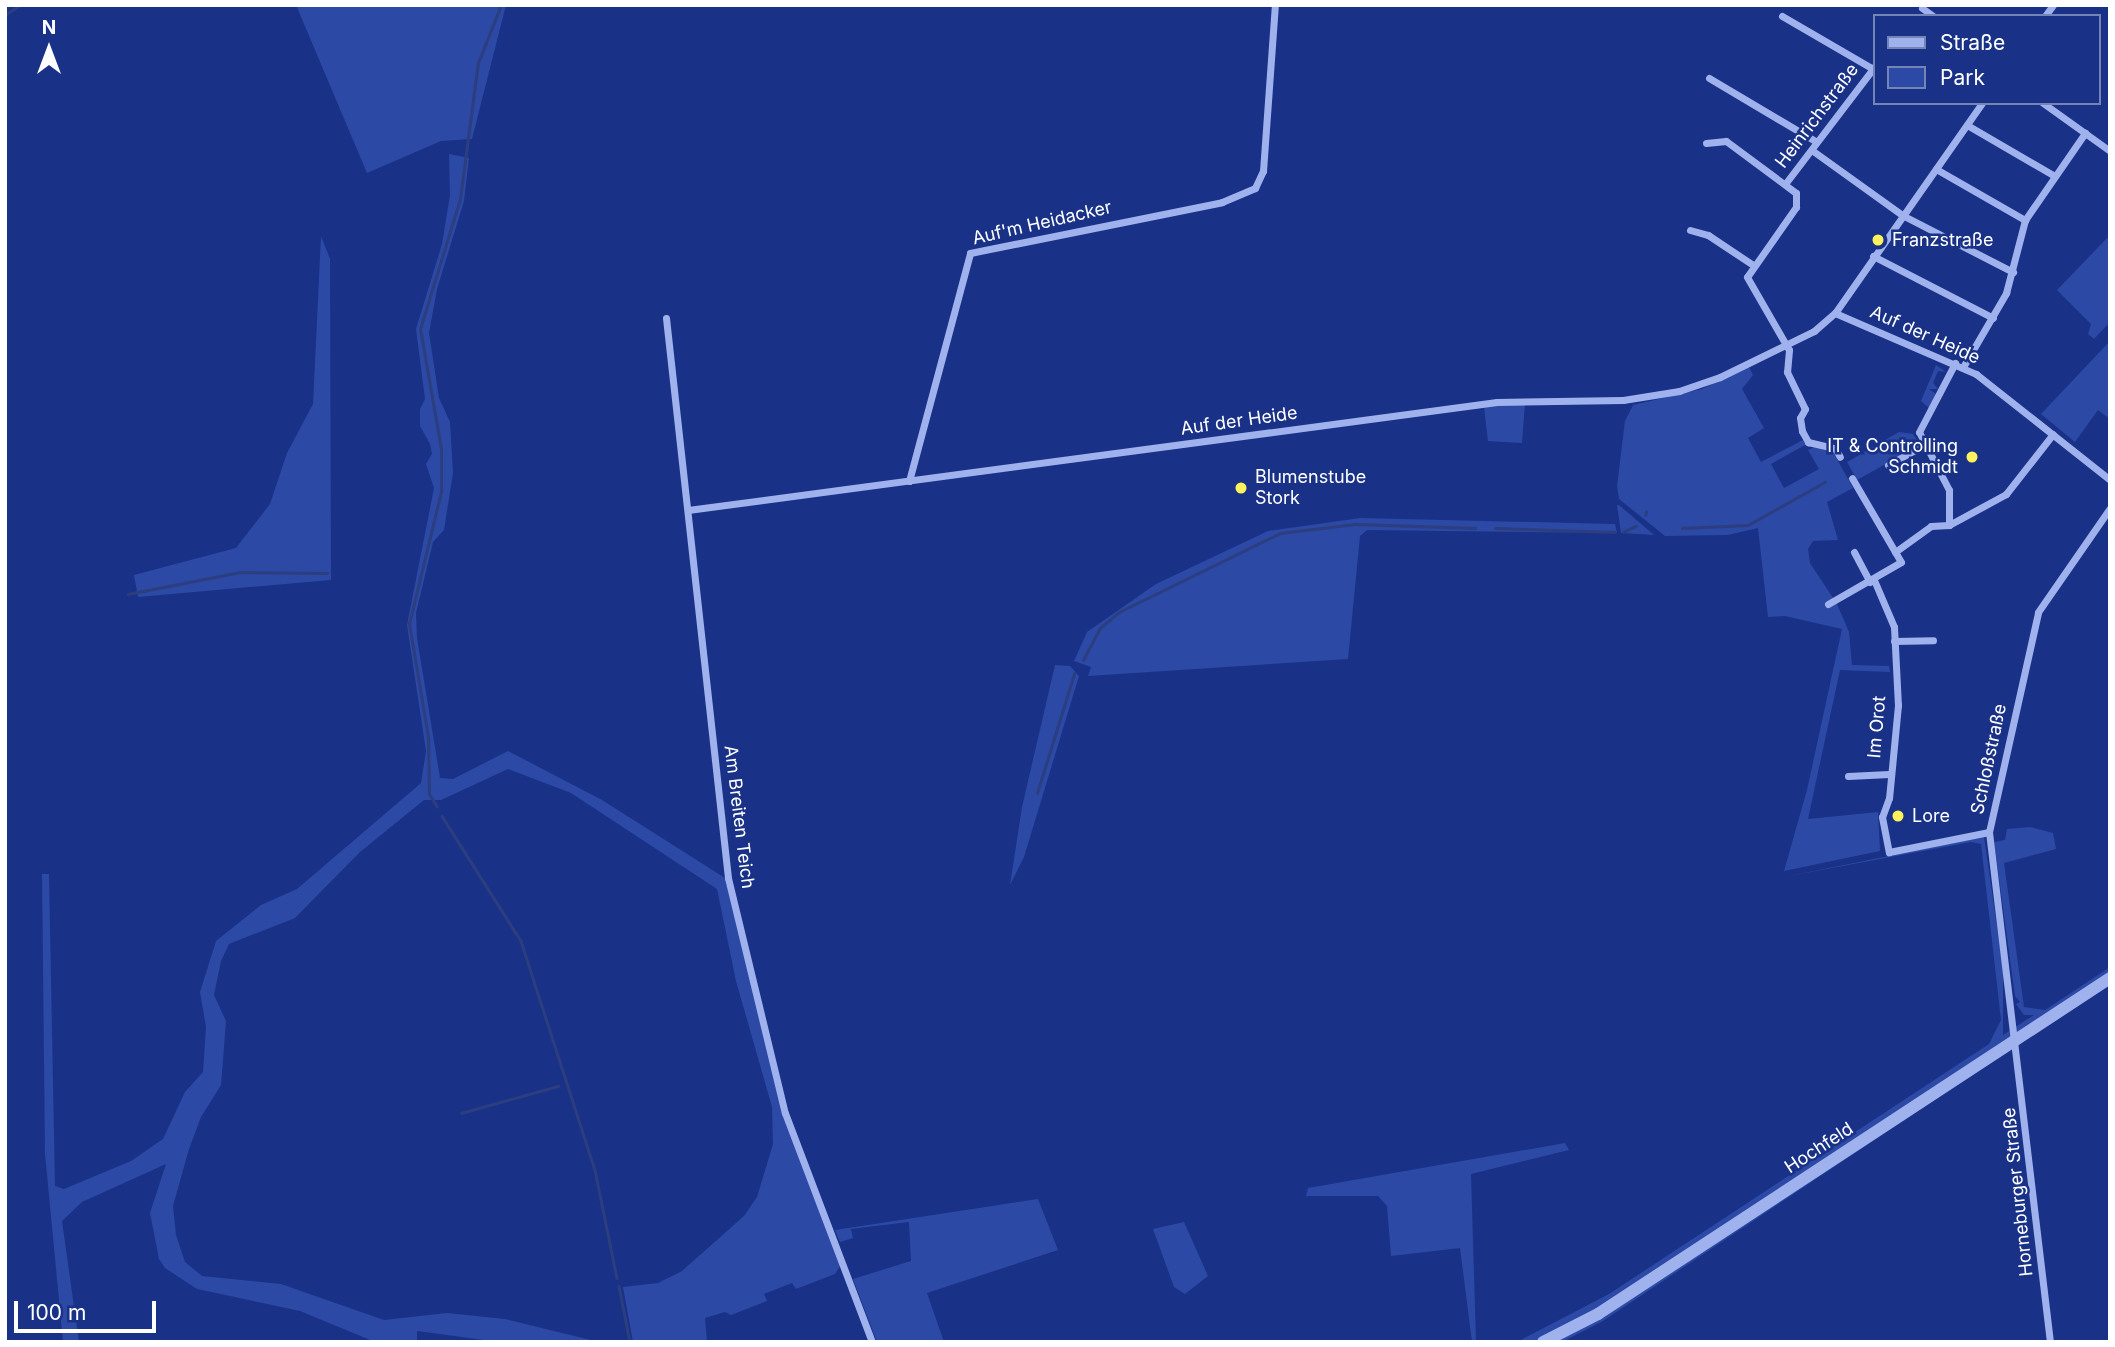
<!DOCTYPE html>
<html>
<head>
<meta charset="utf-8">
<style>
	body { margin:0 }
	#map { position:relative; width:2115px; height:1347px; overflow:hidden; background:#193287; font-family:Inter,sans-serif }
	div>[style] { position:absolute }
	.green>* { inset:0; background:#2b49a5 }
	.stream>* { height:2.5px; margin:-1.25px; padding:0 1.25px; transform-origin:1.25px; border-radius:1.25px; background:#2c3e7f }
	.minor>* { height:7px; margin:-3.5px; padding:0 3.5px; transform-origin:3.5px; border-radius:3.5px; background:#a0b2ed }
	.tertiary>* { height:12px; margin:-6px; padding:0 6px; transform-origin:6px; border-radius:6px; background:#a0b2ed }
	.dots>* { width:19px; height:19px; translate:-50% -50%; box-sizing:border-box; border:4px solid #193287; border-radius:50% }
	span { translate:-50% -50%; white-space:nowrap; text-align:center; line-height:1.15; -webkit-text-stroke:5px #193287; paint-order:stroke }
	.street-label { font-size:18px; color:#fff }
	.poi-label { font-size:18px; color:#fff }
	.left { translate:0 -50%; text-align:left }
	.right { translate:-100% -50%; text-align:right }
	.frame { position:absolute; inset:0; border:7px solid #fff; pointer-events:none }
	.legend { position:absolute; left:1873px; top:14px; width:228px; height:91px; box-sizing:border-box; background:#193287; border:2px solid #7584b7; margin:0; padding:9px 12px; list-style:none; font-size:21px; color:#fff }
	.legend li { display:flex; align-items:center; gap:14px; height:35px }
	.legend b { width:35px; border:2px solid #7584b7 }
	.north { position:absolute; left:14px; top:14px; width:70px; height:70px; -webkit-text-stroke:5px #193287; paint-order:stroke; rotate:0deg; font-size:19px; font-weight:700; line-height:28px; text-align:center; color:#fff }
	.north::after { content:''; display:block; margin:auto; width:24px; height:32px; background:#fff; clip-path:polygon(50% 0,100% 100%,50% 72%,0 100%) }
	.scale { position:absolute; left:14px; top:1301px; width:142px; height:32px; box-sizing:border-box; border:4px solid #fff; border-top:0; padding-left:9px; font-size:21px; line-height:24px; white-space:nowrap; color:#fff; -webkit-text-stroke:5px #193287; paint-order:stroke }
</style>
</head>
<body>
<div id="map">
	<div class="green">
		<i style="clip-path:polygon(296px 5px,506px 5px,472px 139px,441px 141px,367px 173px)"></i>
		<i style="clip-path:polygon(449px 154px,469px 158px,464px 201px,437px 289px,429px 333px,439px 398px,450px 422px,453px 473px,444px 530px,433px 542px,416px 613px,417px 638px,440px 778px,453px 779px,508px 751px,602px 800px,725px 878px,783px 1113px,841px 1265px,835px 1274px,796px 1289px,792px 1283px,764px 1294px,767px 1301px,731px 1315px,725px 1312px,705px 1318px,707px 1342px,633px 1342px,623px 1287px,658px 1283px,682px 1271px,744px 1216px,757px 1197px,773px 1144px,772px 1107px,736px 981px,717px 889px,571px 793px,508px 769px,441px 800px,424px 800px,360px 852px,295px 918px,229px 944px,221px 961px,214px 995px,226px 1021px,221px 1085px,201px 1117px,189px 1149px,173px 1206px,176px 1235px,185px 1262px,202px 1276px,281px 1284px,384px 1320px,447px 1313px,505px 1319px,599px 1342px,499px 1342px,417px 1331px,417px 1342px,375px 1342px,300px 1311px,197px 1289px,165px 1268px,159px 1259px,150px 1213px,166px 1164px,82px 1202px,62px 1221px,79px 1342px,63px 1342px,45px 1154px,42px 874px,49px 874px,55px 1186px,64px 1189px,131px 1161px,163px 1139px,185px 1092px,203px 1072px,206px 1027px,200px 992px,216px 941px,261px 905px,297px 889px,421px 783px,426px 751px,407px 625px,434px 488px,426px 464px,432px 454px,430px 444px,420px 426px,420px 409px,425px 399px,416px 329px,442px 244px,450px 195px)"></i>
		<i style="clip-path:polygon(2110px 235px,2110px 322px,2094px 339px,2088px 334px,2091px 324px,2057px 290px)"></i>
		<i style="clip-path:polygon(321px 236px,330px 259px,331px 580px,138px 597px,134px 575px,236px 548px,270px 504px,287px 453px,313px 404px)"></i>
		<i style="clip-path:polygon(2110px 341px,2110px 413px,2107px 417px,2098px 410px,2075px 442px,2041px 414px)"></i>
		<i style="clip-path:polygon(1936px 365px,1946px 372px,1938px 371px,1933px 383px,1938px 389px,1929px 389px,1936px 394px,1929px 408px,1921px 401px)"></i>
		<i style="clip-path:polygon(1749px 367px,1753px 375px,1742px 389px,1764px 428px,1748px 438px,1761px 462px,1803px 440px,1807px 444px,1771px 464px,1784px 488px,1819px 469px,1808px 450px,1814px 447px,1833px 452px,1853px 488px,1827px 502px,1838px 540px,1813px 541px,1808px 549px,1810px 563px,1837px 604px,1849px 632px,1852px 665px,1889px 666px,1890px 672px,1840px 670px,1808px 819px,1878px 812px,1880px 851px,1784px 871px,1807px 790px,1842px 629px,1785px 616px,1768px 617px,1758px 528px,1728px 535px,1665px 536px,1619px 499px,1617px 486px,1625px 421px,1633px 405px,1702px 389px)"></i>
		<i style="clip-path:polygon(1525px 403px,1522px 443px,1488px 441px,1484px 407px)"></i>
		<i style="clip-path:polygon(1899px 432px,1913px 434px,1920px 445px,1857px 480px,1847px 462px)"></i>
		<i style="clip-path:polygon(1617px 505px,1619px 505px,1654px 535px,1621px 533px)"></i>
		<i style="clip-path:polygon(1360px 518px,1615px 524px,1617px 533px,1367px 530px,1360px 536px,1348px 659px,1088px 676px,1091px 667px,1074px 661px,1087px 632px,1156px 584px,1268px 531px)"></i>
		<i style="clip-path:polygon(1055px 665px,1070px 666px,1079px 676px,1024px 857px,1010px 885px,1022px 807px)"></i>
		<i style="clip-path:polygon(2030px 827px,2053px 833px,2056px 849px,2004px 863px,2024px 1007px,2045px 1010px,2110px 967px,2110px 983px,1603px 1321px,1562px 1342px,1517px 1342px,1609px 1294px,1989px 1044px,2001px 1020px,1981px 844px,1971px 842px,1784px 877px,1984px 837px,2003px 968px,2003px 1035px,2034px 1015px,2024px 1015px,2016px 1004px,2020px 1002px,2015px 996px,1994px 842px,2005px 840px,2007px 829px)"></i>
		<i style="clip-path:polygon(1565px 1143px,1569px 1150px,1471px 1174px,1476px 1342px,1472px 1342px,1460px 1248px,1391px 1256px,1387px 1206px,1378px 1196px,1306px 1196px,1308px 1188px)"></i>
		<i style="clip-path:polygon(1038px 1199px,1058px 1250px,927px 1293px,944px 1342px,877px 1342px,853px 1279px,911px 1261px,909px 1222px,851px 1229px,853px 1238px,840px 1242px,835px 1230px)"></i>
		<i style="clip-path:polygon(1184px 1222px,1208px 1276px,1185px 1294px,1174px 1287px,1153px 1229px)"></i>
	</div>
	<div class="stream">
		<i style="left:5px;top:15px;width:18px;rotate:-34deg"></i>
		<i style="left:1645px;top:515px;width:3px;rotate:-72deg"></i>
		<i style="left:1495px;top:528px;width:120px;rotate:1.9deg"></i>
		<i style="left:1682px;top:528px;width:66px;rotate:-2.6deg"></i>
		<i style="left:1748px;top:525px;width:88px;rotate:-29.2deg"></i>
		<i style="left:1623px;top:532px;width:14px;rotate:-25deg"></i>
		<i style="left:128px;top:594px;width:114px;rotate:-11.1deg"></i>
		<i style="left:240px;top:572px;width:87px;rotate:0.7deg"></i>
		<i style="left:1083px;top:660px;width:36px;rotate:-62deg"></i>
		<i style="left:1100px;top:628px;width:25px;rotate:-40deg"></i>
		<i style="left:1119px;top:612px;width:179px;rotate:-26.1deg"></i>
		<i style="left:1280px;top:533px;width:77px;rotate:-6.8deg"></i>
		<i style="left:1356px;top:524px;width:119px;rotate:1.9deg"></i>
		<i style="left:1037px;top:793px;width:125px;rotate:-72.7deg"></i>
		<i style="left:437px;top:807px;width:15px;rotate:-122deg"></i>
		<i style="left:429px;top:794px;width:57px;rotate:-91deg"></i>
		<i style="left:428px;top:737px;width:115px;rotate:-99.5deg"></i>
		<i style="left:409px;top:624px;width:136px;rotate:-76.4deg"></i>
		<i style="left:441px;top:492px;width:43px;rotate:-90deg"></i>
		<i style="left:441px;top:449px;width:122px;rotate:-99.9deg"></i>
		<i style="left:420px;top:329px;width:136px;rotate:-72.9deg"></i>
		<i style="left:460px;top:199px;width:137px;rotate:-82.5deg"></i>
		<i style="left:478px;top:63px;width:62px;rotate:-68.4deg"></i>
		<i style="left:442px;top:816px;width:148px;rotate:57.7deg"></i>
		<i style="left:521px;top:941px;width:241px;rotate:72.1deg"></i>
		<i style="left:595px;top:1170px;width:110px;rotate:78.5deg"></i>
		<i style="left:461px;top:1113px;width:101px;rotate:-15.6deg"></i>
		<i style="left:619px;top:1286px;width:57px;rotate:78.9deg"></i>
	</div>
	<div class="minor">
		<i style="left:1922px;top:8px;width:14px;rotate:36deg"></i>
		<i style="left:1782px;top:16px;width:105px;rotate:30.2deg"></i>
		<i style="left:2045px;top:16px;width:14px;rotate:-54deg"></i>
		<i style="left:1709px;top:78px;width:123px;rotate:30.7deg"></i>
		<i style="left:2043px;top:103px;width:82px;rotate:35.6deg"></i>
		<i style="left:1967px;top:125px;width:99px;rotate:30.2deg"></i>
		<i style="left:1706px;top:143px;width:20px;rotate:-6deg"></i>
		<i style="left:1726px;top:141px;width:87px;rotate:36.6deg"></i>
		<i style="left:1796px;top:193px;width:14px;rotate:90deg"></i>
		<i style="left:1796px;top:207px;width:85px;rotate:125deg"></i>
		<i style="left:1747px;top:277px;width:84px;rotate:60.1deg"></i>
		<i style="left:1789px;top:350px;width:22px;rotate:95deg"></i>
		<i style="left:1787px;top:372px;width:41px;rotate:64.1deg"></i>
		<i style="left:1805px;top:409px;width:10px;rotate:119deg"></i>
		<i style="left:1800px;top:418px;width:13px;rotate:81deg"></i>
		<i style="left:1802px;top:431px;width:13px;rotate:61deg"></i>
		<i style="left:1808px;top:442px;width:28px;rotate:13deg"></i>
		<i style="left:1835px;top:448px;width:10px;rotate:61deg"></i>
		<i style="left:1813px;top:151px;width:110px;rotate:35.7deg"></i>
		<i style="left:1902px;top:215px;width:125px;rotate:27.2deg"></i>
		<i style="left:1936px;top:169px;width:103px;rotate:29.8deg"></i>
		<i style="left:1785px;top:184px;width:148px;rotate:-52.7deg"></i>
		<i style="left:1690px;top:230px;width:19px;rotate:16deg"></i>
		<i style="left:1708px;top:235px;width:54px;rotate:33.7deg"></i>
		<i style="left:1873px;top:256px;width:135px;rotate:27.3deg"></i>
		<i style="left:1835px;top:313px;width:154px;rotate:23.4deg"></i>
		<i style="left:1976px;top:374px;width:171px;rotate:38.3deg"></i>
		<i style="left:666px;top:318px;width:563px;rotate:83.68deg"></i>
		<i style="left:728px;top:878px;width:242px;rotate:76.4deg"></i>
		<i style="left:785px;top:1113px;width:245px;rotate:69.2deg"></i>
		<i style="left:1963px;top:367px;width:86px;rotate:-59.8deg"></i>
		<i style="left:2006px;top:293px;width:75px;rotate:-75.4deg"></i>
		<i style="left:2025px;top:220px;width:106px;rotate:-55.4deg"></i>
		<i style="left:1888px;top:465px;width:41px;rotate:-29.1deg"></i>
		<i style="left:909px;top:481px;width:236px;rotate:-75deg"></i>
		<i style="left:970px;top:253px;width:257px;rotate:-11.4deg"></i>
		<i style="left:1222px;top:202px;width:36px;rotate:-23deg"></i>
		<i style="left:1255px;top:188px;width:19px;rotate:-65deg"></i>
		<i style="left:1263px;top:171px;width:166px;rotate:-85.9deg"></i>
		<i style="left:688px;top:510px;width:816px;rotate:-7.6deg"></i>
		<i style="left:1497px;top:402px;width:126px;rotate:-0.9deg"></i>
		<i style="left:1623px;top:400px;width:57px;rotate:-9.1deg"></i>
		<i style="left:1679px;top:391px;width:43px;rotate:-18.9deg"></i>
		<i style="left:1720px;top:377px;width:105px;rotate:-26.1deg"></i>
		<i style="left:1814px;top:331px;width:28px;rotate:-41deg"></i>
		<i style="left:1835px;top:313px;width:256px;rotate:-55deg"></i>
		<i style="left:1949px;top:525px;width:65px;rotate:-28.5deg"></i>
		<i style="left:2006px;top:494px;width:76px;rotate:-51.9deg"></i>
		<i style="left:1854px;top:552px;width:34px;rotate:62deg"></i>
		<i style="left:1895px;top:552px;width:44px;rotate:-35.8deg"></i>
		<i style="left:1931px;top:526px;width:18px;rotate:-3deg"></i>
		<i style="left:1949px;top:525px;width:35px;rotate:-90deg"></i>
		<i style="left:1949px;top:490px;width:65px;rotate:-117.3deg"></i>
		<i style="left:1919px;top:432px;width:78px;rotate:-62.4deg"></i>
		<i style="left:1874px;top:580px;width:51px;rotate:66.9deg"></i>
		<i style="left:1894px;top:627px;width:78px;rotate:87.1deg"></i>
		<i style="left:1898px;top:705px;width:93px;rotate:95.5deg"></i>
		<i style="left:1889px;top:798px;width:20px;rotate:110deg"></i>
		<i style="left:1882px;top:817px;width:36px;rotate:79deg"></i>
		<i style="left:1889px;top:852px;width:102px;rotate:-11.3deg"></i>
		<i style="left:1828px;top:604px;width:84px;rotate:-29.9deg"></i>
		<i style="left:1901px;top:562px;width:97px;rotate:-120.3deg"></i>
		<i style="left:1894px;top:641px;width:39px;rotate:-1deg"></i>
		<i style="left:1848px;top:776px;width:41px;rotate:-2.8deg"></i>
		<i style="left:2050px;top:1342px;width:514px;rotate:-96.82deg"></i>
		<i style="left:1989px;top:832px;width:225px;rotate:-77.4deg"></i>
		<i style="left:2038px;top:612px;width:126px;rotate:-55.3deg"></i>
	</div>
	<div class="tertiary">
		<i style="left:1543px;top:1342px;width:62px;rotate:-27deg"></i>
		<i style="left:1598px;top:1314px;width:612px;rotate:-33.27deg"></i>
	</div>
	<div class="dots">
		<i style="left:1878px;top:240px;background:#fff25c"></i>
		<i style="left:1972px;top:457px;background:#fff25c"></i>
		<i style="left:1241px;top:488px;background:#fff25c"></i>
		<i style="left:1898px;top:816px;background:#fff25c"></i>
	</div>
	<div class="street-label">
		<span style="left:1817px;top:116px;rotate:-53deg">Heinrichstraße</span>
		<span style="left:1042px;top:223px;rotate:-13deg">Auf'm Heidacker</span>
		<span style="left:1925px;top:335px;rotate:24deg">Auf der Heide</span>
		<span style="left:1239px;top:421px;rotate:-8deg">Auf der Heide</span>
		<span style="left:1877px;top:727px;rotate:-85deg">Im Orot</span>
		<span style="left:1989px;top:759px;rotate:-78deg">Schloßstraße</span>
		<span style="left:739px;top:817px;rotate:83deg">Am Breiten Teich</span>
		<span style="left:1819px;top:1148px;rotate:-33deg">Hochfeld</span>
		<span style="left:2018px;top:1192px;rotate:-96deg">Horneburger Straße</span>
	</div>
	<div class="poi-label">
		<span class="left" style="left:1892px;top:240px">Franzstraße</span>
		<span class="right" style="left:1958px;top:457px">IT &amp; Controlling<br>Schmidt</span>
		<span class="left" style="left:1255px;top:488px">Blumenstube<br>Stork</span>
		<span class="left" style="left:1912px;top:816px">Lore</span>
	</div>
	<div class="frame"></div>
	<ul class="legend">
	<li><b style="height:9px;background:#a0b2ed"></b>Straße</li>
	<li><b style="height:19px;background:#2b49a5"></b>Park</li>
	</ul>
	<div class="north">N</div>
	<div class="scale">100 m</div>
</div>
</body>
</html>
